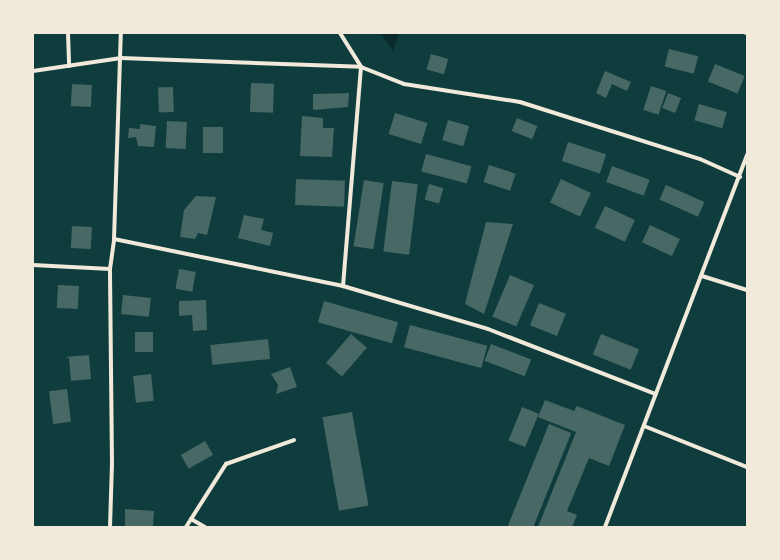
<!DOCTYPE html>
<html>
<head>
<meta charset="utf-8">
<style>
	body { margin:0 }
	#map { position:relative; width:780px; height:560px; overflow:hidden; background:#0f3d3e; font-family:"Alegreya Sans",sans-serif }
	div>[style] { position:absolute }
	.water>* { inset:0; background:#0a2a2b }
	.building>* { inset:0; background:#486865; transform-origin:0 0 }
	.minor>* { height:4px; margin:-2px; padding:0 2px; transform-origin:2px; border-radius:2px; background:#f1e9da }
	span { translate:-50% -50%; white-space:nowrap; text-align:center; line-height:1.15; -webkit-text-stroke:3.5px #f1e9da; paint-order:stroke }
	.frame { position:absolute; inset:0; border:34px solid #f1e9da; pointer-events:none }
</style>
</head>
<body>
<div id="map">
	<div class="water">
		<i style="clip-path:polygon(381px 33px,399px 33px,393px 51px)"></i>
	</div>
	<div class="building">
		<i style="left:669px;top:49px;width:30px;height:18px;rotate:14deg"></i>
		<i style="left:431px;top:54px;width:18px;height:16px;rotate:16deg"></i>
		<i style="left:715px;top:64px;width:32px;height:19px;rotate:22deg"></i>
		<i style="clip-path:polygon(605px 71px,631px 82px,627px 91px,612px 84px,606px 98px,596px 93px)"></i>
		<i style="left:251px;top:83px;width:23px;height:29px;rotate:2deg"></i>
		<i style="left:72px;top:84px;width:20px;height:22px;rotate:3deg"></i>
		<i style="left:651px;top:86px;width:16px;height:25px;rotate:18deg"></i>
		<i style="left:173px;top:87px;width:25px;height:15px;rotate:88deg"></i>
		<i style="clip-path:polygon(349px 93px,348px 107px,313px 110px,313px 94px)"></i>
		<i style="left:668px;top:93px;width:14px;height:16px;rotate:21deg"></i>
		<i style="left:699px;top:104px;width:29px;height:17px;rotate:16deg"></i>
		<i style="left:395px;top:113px;width:34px;height:22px;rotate:17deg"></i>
		<i style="clip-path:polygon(302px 116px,323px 118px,323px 128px,334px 128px,332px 157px,300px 156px)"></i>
		<i style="left:517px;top:118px;width:22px;height:14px;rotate:22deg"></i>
		<i style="left:448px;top:120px;width:22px;height:21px;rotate:16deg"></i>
		<i style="left:167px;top:121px;width:20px;height:27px;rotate:3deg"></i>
		<i style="clip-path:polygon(140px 124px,156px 126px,154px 147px,138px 146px,136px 137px,128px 138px,129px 128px,140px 129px)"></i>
		<i style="left:203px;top:127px;width:20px;height:26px"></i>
		<i style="left:568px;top:142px;width:40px;height:20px;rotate:18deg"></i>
		<i style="left:426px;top:154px;width:47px;height:18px;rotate:15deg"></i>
		<i style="left:489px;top:165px;width:28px;height:18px;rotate:18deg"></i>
		<i style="left:612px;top:166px;width:40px;height:17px;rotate:20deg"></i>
		<i style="left:296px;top:179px;width:49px;height:26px;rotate:2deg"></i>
		<i style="left:561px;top:179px;width:33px;height:26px;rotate:25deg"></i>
		<i style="left:364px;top:180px;width:20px;height:67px;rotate:9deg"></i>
		<i style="left:392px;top:181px;width:26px;height:71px;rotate:7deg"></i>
		<i style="left:429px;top:184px;width:15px;height:16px;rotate:16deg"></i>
		<i style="left:666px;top:185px;width:42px;height:16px;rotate:24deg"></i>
		<i style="clip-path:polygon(196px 196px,216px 197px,207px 235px,198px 233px,195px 239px,180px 237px,184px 210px)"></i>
		<i style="left:605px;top:206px;width:33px;height:24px;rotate:25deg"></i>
		<i style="clip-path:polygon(244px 215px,264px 219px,261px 230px,273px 233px,270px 246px,238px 238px)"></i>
		<i style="clip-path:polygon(486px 222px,513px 224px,484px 314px,465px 304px)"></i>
		<i style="left:650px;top:225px;width:33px;height:19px;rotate:25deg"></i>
		<i style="left:72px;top:226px;width:20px;height:22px;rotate:3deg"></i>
		<i style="left:179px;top:269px;width:17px;height:20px;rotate:10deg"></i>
		<i style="left:510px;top:275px;width:26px;height:45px;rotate:23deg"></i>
		<i style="left:58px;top:285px;width:21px;height:23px;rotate:3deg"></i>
		<i style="left:123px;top:295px;width:28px;height:19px;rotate:6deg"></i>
		<i style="clip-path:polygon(206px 300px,207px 330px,193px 331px,192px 315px,179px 316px,179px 301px)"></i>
		<i style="left:324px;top:301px;width:77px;height:22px;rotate:16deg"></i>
		<i style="left:539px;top:303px;width:29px;height:24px;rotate:22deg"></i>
		<i style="left:410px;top:325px;width:80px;height:23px;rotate:15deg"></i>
		<i style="left:135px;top:332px;width:18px;height:20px"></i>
		<i style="left:351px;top:334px;width:21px;height:38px;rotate:41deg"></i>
		<i style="left:601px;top:334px;width:41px;height:22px;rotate:22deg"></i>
		<i style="left:268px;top:339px;width:20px;height:58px;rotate:84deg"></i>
		<i style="left:491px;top:344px;width:43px;height:18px;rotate:21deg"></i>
		<i style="clip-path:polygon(89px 355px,91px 379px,71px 381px,69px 358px,65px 357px)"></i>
		<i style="clip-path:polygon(290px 367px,297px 387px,276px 394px,278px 385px,271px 374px)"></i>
		<i style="left:151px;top:374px;width:27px;height:18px;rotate:84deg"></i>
		<i style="left:67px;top:389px;width:33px;height:18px;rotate:83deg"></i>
		<i style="clip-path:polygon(545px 400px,574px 411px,577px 406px,625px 425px,609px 466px,589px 458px,567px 511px,577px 515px,572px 527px,538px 527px,576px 432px,538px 417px)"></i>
		<i style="left:522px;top:407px;width:18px;height:36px;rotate:22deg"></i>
		<i style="left:352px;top:412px;width:95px;height:30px;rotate:80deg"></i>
		<i style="left:549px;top:424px;width:24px;height:111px;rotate:22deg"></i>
		<i style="left:205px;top:441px;width:16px;height:28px;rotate:60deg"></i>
		<i style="clip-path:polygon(125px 509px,154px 511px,153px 527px,125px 527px)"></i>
	</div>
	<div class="minor">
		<i style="left:68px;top:33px;width:33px;rotate:88deg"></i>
		<i style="left:340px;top:33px;width:40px;rotate:58deg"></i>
		<i style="left:361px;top:67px;width:220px;rotate:94.7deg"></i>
		<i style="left:746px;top:33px;width:1px"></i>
		<i style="left:33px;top:71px;width:89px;rotate:-8.4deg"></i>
		<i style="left:121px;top:58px;width:240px;rotate:2.1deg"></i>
		<i style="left:361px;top:67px;width:46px;rotate:21.6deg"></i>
		<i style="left:404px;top:84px;width:117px;rotate:8.8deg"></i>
		<i style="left:520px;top:102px;width:189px;rotate:17.6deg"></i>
		<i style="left:700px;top:159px;width:44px;rotate:24.2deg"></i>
		<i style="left:114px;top:239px;width:234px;rotate:11.6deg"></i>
		<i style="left:343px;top:286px;width:151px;rotate:16.5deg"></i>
		<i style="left:488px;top:329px;width:180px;rotate:21.2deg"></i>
		<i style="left:33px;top:265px;width:77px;rotate:3deg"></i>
		<i style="left:702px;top:276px;width:47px;rotate:17.3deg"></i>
		<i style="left:644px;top:426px;width:111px;rotate:21.7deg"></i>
		<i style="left:191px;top:519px;width:16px;rotate:30deg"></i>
		<i style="left:110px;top:527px;width:63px;rotate:-88.2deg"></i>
		<i style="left:112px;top:464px;width:195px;rotate:-90.6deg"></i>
		<i style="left:110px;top:269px;width:30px;rotate:-82deg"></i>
		<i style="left:114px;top:239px;width:206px;rotate:-88.1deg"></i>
		<i style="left:186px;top:527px;width:75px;rotate:-57.6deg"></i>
		<i style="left:226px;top:464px;width:72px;rotate:-19.4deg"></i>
		<i style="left:605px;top:527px;width:398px;rotate:-69.1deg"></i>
	</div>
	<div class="frame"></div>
</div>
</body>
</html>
